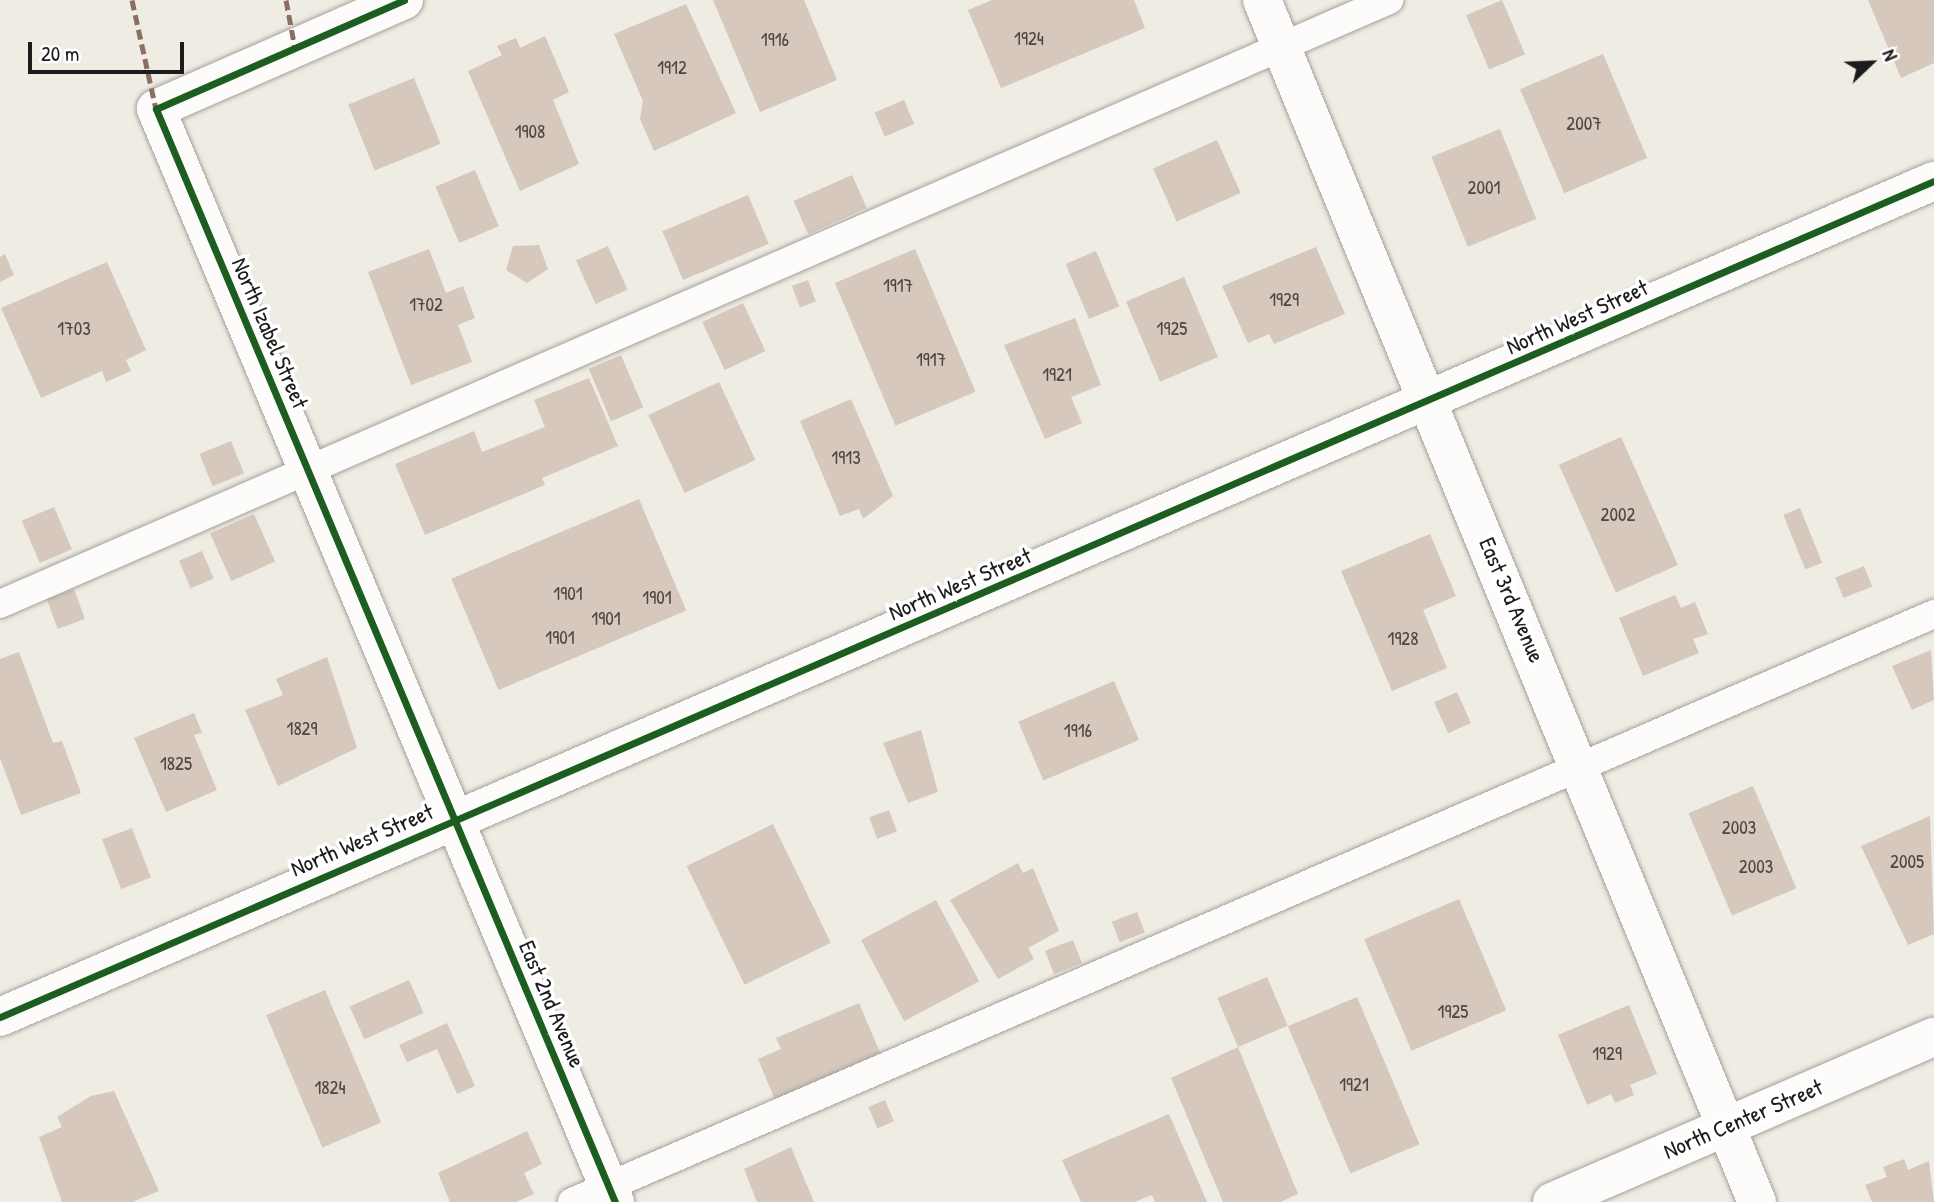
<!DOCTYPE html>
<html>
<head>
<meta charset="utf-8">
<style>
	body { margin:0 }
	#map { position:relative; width:1934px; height:1202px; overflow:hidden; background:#efece3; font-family:"Patrick Hand",sans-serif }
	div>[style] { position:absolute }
	.building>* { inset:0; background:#d6c8bc; transform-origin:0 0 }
	.roads { filter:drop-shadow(0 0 2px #a3a29d) drop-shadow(0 0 2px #a3a29d) }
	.lane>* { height:28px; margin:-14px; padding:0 14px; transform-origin:14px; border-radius:14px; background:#fdfcfb }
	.street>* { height:38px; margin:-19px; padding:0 19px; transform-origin:19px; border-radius:19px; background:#fdfcfb }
	.secondary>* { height:38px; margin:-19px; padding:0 19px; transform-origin:19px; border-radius:19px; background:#fdfcfb }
	.quiet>* { height:5px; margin-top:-2.5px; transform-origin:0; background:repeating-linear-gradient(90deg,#8d6e63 0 10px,transparent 0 15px) }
	.cycleway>* { height:7px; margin:-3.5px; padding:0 3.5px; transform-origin:3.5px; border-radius:3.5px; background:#1b5e20 }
	span { translate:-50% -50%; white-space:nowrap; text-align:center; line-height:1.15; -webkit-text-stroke:7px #fff; paint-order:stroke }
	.number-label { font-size:19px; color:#4a4744 }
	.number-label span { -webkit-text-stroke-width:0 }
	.street-label { font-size:23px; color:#1c1c1c }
	.north { position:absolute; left:1836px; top:28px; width:70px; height:70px; -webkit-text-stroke:5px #fff; paint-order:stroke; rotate:67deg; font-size:19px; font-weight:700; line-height:28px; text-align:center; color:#1c1c1c }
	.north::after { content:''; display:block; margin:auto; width:24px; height:32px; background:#1c1c1c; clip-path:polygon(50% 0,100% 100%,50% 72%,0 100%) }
	.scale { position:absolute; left:28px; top:42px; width:156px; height:32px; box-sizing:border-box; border:4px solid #1c1c1c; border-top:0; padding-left:9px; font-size:21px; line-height:24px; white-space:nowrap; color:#1c1c1c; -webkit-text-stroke:5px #fff; paint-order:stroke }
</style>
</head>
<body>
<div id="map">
	<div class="building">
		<i style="clip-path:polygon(713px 0,804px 0,837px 80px,760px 112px)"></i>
		<i style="clip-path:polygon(992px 0,1134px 0,1145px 28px,1001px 88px,968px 10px)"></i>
		<i style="left:1502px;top:0;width:59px;height:39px;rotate:67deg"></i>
		<i style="clip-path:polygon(1868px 0,1934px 0,1934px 63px,1901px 78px)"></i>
		<i style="clip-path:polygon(686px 4px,736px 113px,654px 151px,640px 119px,643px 101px,614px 34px)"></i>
		<i style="clip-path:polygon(545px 36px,569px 92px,553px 100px,579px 164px,520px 191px,468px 71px,502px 55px,497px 46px,516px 38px,520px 48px)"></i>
		<i style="left:1603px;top:54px;width:113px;height:90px;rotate:67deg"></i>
		<i style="left:414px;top:78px;width:71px;height:71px;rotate:68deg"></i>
		<i style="left:904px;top:100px;width:26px;height:32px;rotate:67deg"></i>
		<i style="left:1500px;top:129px;width:97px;height:74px;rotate:68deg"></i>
		<i style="left:1217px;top:140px;width:58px;height:70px;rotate:66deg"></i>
		<i style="left:475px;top:170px;width:61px;height:43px;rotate:67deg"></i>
		<i style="left:852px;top:175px;width:36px;height:64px;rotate:66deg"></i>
		<i style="left:748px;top:195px;width:53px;height:93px;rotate:67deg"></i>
		<i style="clip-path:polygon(539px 245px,548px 269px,527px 283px,506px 270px,513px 246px)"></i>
		<i style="left:608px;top:246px;width:48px;height:35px;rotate:66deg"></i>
		<i style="clip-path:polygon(1316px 247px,1345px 314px,1274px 344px,1269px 334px,1248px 343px,1222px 286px)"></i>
		<i style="clip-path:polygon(429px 249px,446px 293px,463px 286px,475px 318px,458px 325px,472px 362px,411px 385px,368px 272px)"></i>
		<i style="left:915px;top:249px;width:155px;height:87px;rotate:67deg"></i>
		<i style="left:1096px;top:251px;width:60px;height:33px;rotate:67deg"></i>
		<i style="clip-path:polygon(5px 254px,14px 275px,0 282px,0 257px)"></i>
		<i style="clip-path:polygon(107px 262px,146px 350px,126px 360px,131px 371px,106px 382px,102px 371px,41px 398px,1px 308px)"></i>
		<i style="left:1184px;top:277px;width:87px;height:63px;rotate:67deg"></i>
		<i style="left:808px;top:280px;width:23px;height:17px;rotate:70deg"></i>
		<i style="left:743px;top:303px;width:53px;height:45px;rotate:65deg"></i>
		<i style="clip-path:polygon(1075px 318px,1101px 385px,1071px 397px,1082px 423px,1045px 439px,1004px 345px)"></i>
		<i style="left:621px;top:355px;width:57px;height:35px;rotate:67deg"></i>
		<i style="clip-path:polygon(589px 378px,618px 446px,542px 478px,545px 485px,425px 535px,395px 464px,474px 431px,482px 452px,545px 427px,534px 400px)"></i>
		<i style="left:719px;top:382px;width:86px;height:78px;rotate:65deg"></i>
		<i style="clip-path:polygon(851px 399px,893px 496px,863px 519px,859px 509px,840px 516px,800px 421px)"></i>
		<i style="left:1621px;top:437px;width:140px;height:68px;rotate:66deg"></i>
		<i style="left:231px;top:441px;width:35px;height:34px;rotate:68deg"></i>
		<i style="left:639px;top:499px;width:121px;height:204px;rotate:67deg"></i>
		<i style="left:54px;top:507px;width:46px;height:35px;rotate:67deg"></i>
		<i style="left:1800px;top:508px;width:59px;height:18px;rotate:68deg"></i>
		<i style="left:254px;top:514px;width:52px;height:48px;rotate:66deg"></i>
		<i style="clip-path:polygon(1430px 534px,1456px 596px,1423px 610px,1447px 668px,1392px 691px,1341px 571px)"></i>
		<i style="left:202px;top:551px;width:30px;height:25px;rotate:67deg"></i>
		<i style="left:1864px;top:566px;width:22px;height:31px;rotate:68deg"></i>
		<i style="left:74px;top:589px;width:32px;height:29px;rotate:70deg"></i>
		<i style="clip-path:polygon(1675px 595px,1681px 608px,1695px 602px,1708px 634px,1693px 639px,1699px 653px,1643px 676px,1619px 618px)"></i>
		<i style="clip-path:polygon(1931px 650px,1934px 700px,1912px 710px,1892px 666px)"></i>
		<i style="clip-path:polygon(19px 652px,53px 743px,62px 741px,81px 793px,21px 815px,0 758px,0 659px)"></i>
		<i style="clip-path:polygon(327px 657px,357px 748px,278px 786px,245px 710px,283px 695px,276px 679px)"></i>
		<i style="left:1114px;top:681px;width:64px;height:104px;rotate:67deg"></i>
		<i style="left:1457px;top:692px;width:34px;height:25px;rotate:66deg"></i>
		<i style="clip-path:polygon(194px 713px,202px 733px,194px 735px,217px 790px,166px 812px,134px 738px)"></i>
		<i style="clip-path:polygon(921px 730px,938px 792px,908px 803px,883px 743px)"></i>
		<i style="left:1753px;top:786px;width:111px;height:70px;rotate:67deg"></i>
		<i style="left:889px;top:810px;width:23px;height:21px;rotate:70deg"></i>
		<i style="clip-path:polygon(1930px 816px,1934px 934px,1908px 945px,1861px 846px)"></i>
		<i style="left:773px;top:824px;width:132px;height:96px;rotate:64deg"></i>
		<i style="left:132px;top:828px;width:53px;height:32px;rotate:69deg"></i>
		<i style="clip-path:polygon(1018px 863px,1023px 873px,1033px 868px,1059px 931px,1028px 948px,1034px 959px,998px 979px,950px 900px)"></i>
		<i style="left:1459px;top:899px;width:121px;height:103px;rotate:67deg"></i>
		<i style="left:936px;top:900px;width:92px;height:85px;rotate:62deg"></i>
		<i style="left:1137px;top:912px;width:22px;height:27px;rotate:69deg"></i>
		<i style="left:1073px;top:940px;width:25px;height:30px;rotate:69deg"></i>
		<i style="left:1267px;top:977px;width:53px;height:54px;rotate:67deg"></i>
		<i style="left:409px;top:980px;width:36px;height:65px;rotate:66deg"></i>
		<i style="left:325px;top:990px;width:144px;height:64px;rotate:67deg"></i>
		<i style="left:1357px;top:997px;width:160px;height:75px;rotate:67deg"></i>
		<i style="clip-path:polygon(859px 1003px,881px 1055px,775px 1100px,758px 1059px,781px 1049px,776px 1038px)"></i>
		<i style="clip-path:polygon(1629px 1005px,1657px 1074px,1630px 1085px,1634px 1095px,1615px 1103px,1611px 1094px,1587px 1105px,1558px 1035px)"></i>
		<i style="clip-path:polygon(447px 1023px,475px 1086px,457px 1094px,437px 1049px,407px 1062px,399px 1045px)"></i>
		<i style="clip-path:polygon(1238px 1047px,1298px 1194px,1280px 1202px,1223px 1202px,1171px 1078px)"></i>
		<i style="clip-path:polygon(114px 1091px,159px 1191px,132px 1202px,62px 1202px,39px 1137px,62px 1127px,57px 1117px,91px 1096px)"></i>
		<i style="left:885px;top:1100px;width:23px;height:18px;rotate:67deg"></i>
		<i style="clip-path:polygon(1169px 1114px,1207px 1202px,1155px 1202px,1152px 1195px,1134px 1202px,1081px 1202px,1062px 1160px)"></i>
		<i style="clip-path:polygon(527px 1131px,542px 1164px,524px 1173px,534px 1194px,516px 1202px,450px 1202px,438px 1173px)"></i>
		<i style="clip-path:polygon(791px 1147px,814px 1202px,757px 1202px,744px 1169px)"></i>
		<i style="clip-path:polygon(1904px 1159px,1908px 1170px,1929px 1161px,1934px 1202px,1872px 1202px,1865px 1185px,1887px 1177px,1883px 1167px)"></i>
	</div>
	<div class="roads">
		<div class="lane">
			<i style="left:0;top:604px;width:1515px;rotate:-23.5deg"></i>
			<i style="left:572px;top:1202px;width:1484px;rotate:-23.35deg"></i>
		</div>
		<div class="street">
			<i style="left:404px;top:0;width:271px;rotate:156.3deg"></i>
			<i style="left:156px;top:109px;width:1185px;rotate:67.22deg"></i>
			<i style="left:1262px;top:0;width:1300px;rotate:67.62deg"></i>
			<i style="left:1552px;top:1202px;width:416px;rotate:-23.4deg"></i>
		</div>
		<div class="secondary">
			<i style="left:0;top:1017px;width:2107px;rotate:-23.38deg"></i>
		</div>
	</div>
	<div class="quiet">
		<i style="left:132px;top:0;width:112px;rotate:77.6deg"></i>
		<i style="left:286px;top:0;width:49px;rotate:79.4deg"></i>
	</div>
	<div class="cycleway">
		<i style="left:404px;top:0;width:271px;rotate:156.3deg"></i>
		<i style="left:156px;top:109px;width:1185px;rotate:67.22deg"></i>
		<i style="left:0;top:1017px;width:2107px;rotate:-23.38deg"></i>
	</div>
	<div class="number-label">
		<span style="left:1029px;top:39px">1924</span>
		<span style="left:775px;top:40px">1916</span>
		<span style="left:672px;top:68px">1912</span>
		<span style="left:1584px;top:124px">2007</span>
		<span style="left:530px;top:132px">1908</span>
		<span style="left:1484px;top:188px">2001</span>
		<span style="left:898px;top:286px">1917</span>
		<span style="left:1284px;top:300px">1929</span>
		<span style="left:426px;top:305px">1702</span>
		<span style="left:74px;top:329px">1703</span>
		<span style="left:1172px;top:329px">1925</span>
		<span style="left:931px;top:360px">1917</span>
		<span style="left:1057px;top:375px">1921</span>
		<span style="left:846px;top:458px">1913</span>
		<span style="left:1618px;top:515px">2002</span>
		<span style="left:568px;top:594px">1901</span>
		<span style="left:657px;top:598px">1901</span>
		<span style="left:606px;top:619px">1901</span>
		<span style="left:560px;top:638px">1901</span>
		<span style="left:1403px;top:639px">1928</span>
		<span style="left:302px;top:729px">1829</span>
		<span style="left:1078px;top:731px">1916</span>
		<span style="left:176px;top:764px">1825</span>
		<span style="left:1739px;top:828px">2003</span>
		<span style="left:1907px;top:862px">2005</span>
		<span style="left:1756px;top:867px">2003</span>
		<span style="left:1453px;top:1012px">1925</span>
		<span style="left:1607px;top:1054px">1929</span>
		<span style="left:1354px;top:1085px">1921</span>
		<span style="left:330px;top:1088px">1824</span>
	</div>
	<div class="street-label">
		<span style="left:1577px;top:317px;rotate:-24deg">North West Street</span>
		<span style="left:270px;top:333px;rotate:67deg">North Izabel Street</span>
		<span style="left:960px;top:584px;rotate:-23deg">North West Street</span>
		<span style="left:1512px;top:600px;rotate:67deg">East 3rd Avenue</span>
		<span style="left:362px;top:840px;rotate:-23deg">North West Street</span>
		<span style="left:552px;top:1004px;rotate:67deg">East 2nd Avenue</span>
		<span style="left:1743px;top:1119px;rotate:-23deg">North Center Street</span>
	</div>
	<div class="north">N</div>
	<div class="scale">20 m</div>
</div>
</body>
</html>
